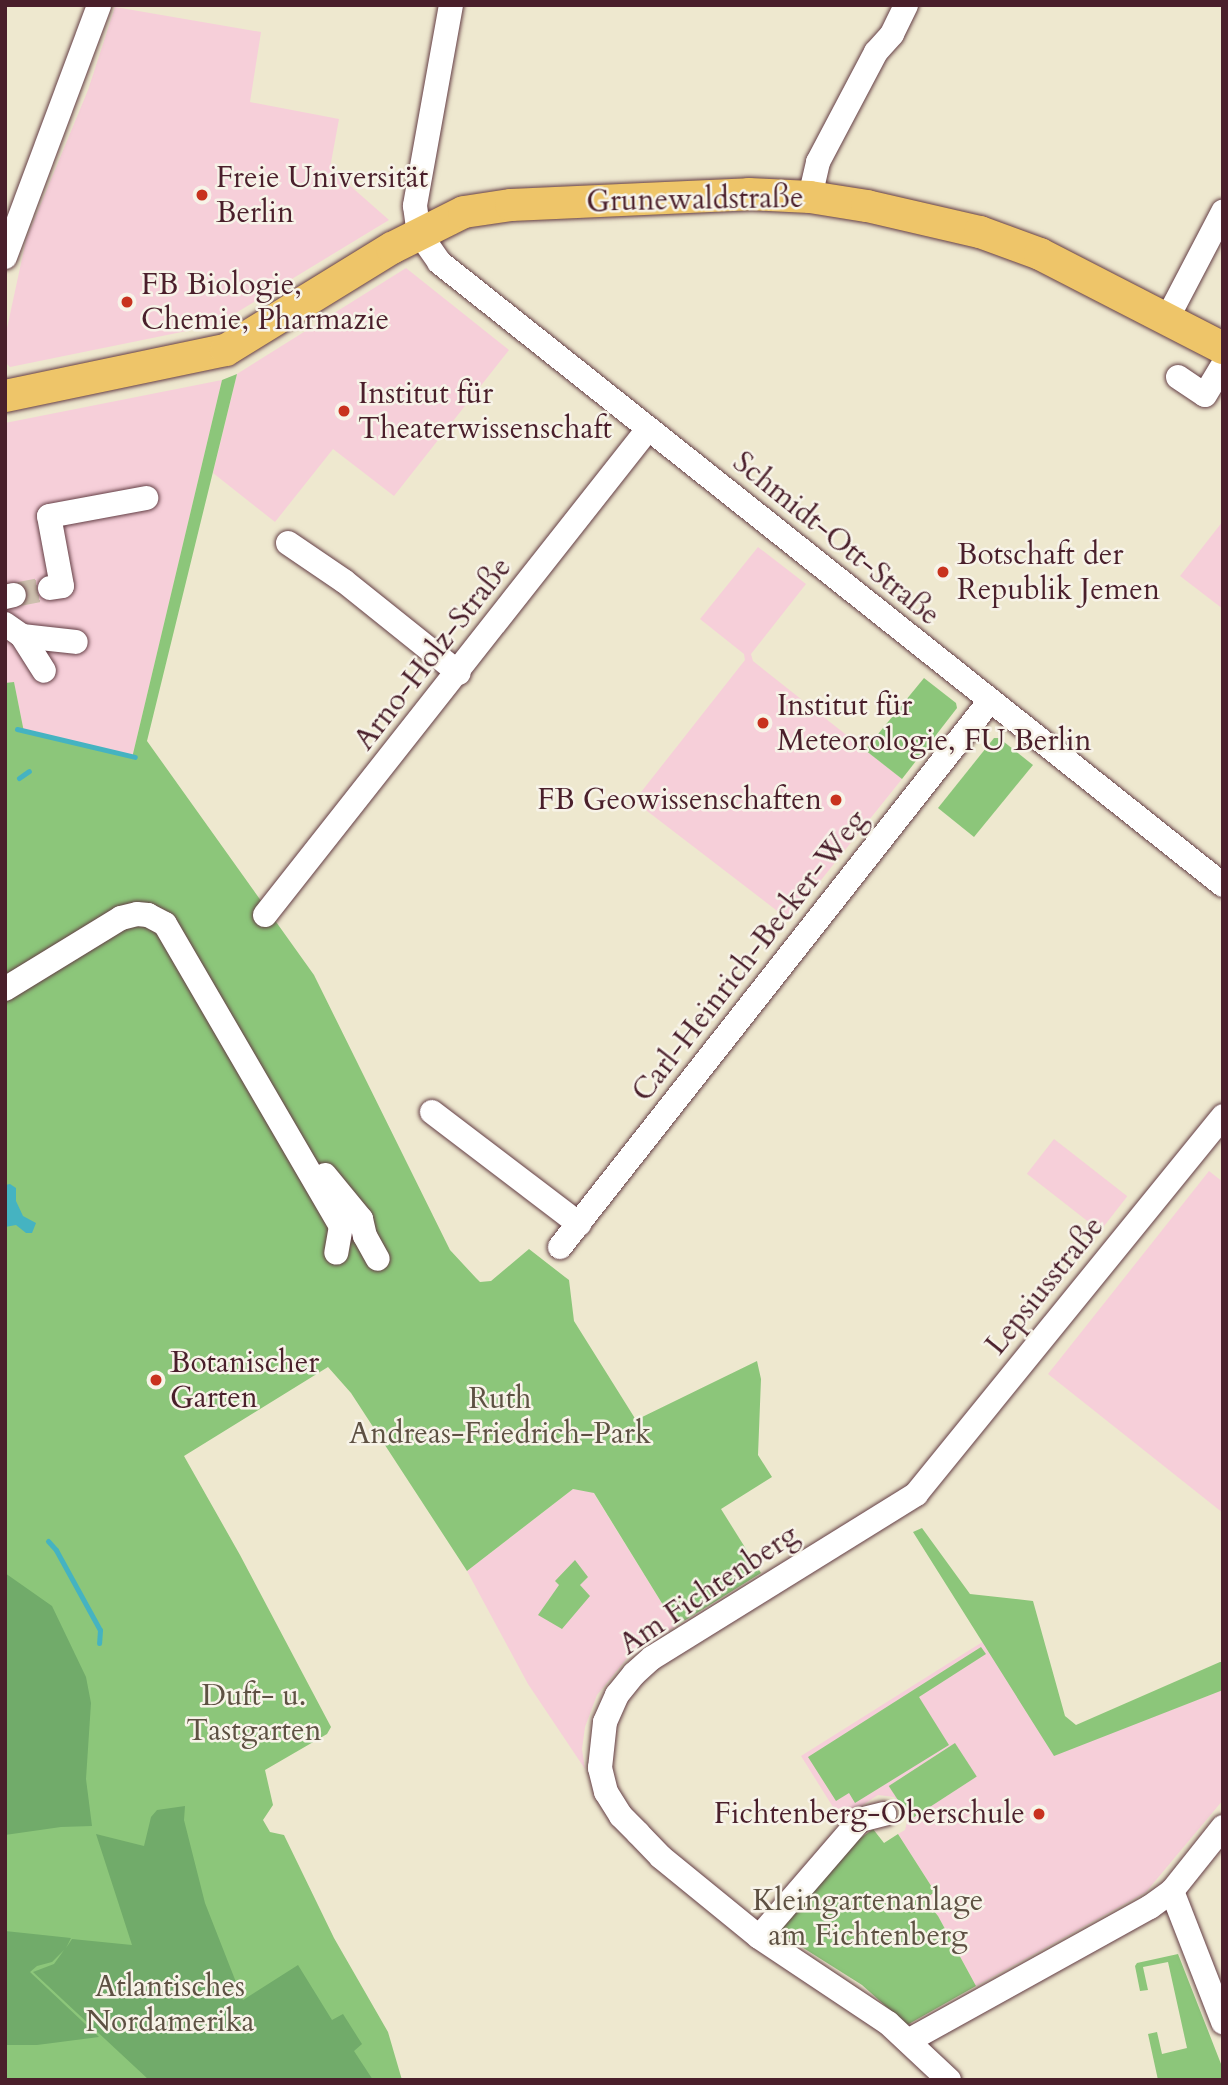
<!DOCTYPE html>
<html>
<head>
<meta charset="utf-8">
<style>
	body { margin:0 }
	#map { position:relative; width:1228px; height:2085px; overflow:hidden; background:#eee8cf; font-family:Cardo,serif }
	div>[style] { position:absolute }
	.built>* { inset:0; background:#f6cfd9; transform-origin:0 0 }
	.green>* { inset:0; background:#8cc67a; transform-origin:0 0 }
	.forest>* { inset:0; background:#71ab6a }
	.water>* { inset:0; background:#45b3c1 }
	.stream>* { height:5px; margin:-2.5px; padding:0 2.5px; transform-origin:2.5px; border-radius:2.5px; background:#45b3c1 }
	.minor-tunnel>* { height:24px; margin-top:-12px; transform-origin:0; background:repeating-linear-gradient(90deg,#cdc0ae 0 24px,transparent 0 36px) }
	.roads { filter:drop-shadow(0 0 2px #633d44) drop-shadow(0 0 2px #633d44) }
	.minor>* { height:24px; margin:-12px; padding:0 12px; transform-origin:12px; border-radius:12px; background:#fff }
	.major>* { height:32px; margin:-16px; padding:0 16px; transform-origin:16px; border-radius:16px; background:#eec569 }
	.dots>* { width:19px; height:19px; translate:-50% -50%; box-sizing:border-box; border:4px solid #f7f3e8; border-radius:50% }
	span { translate:-50% -50%; white-space:nowrap; text-align:center; line-height:1.15; -webkit-text-stroke:5px #f7f3e8; paint-order:stroke }
	.poi-label { font-size:30px; color:#4a1f2b }
	.left { translate:0 -50%; text-align:left }
	.right { translate:-100% -50%; text-align:right }
	.street-label { font-size:30px; color:#4a1f2b }
	.park-label { font-size:30px; color:#5e5143 }
	.frame { position:absolute; inset:0; border:7px solid #4a1f2b; pointer-events:none }
</style>
</head>
<body>
<div id="map">
	<div class="built">
		<i style="clip-path:polygon(115px 7px,261px 32px,250px 102px,339px 119px,330px 168px,389px 220px,216px 325px,10px 367px,5px 362px,6px 333px,26px 240px,88px 90px)"></i>
		<i style="clip-path:polygon(406px 268px,509px 350px,394px 496px,333px 449px,275px 522px,213px 473px,237px 374px)"></i>
		<i style="clip-path:polygon(222px 380px,132px 758px,24px 732px,14px 683px,5px 683px,5px 423px)"></i>
		<i style="clip-path:polygon(1223px 521px,1223px 609px,1180px 576px)"></i>
		<i style="clip-path:polygon(758px 547px,806px 584px,751px 654px,753px 661px,902px 779px,789px 920px,634px 801px,745px 660px,744px 654px,700px 619px)"></i>
		<i style="left:1054px;top:1139px;width:93px;height:44px;rotate:38deg"></i>
		<i style="clip-path:polygon(1209px 1171px,1223px 1182px,1223px 1513px,1048px 1374px)"></i>
		<i style="clip-path:polygon(573px 1489px,593px 1492px,676px 1626px,628px 1657px,597px 1695px,585px 1727px,582px 1749px,585px 1769px,528px 1684px,467px 1571px)"></i>
		<i style="clip-path:polygon(984px 1641px,1054px 1755px,1223px 1690px,1223px 1800px,1146px 1892px,976px 1986px,938px 1916px,924px 1898px,935px 1892px,898px 1834px,905px 1830px,908px 1818px,894px 1797px,878px 1795px,855px 1810px,843px 1823px,801px 1756px)"></i>
	</div>
	<div class="green">
		<i style="clip-path:polygon(237px 374px,147px 741px,314px 975px,450px 1250px,476px 1278px,480px 1282px,491px 1281px,529px 1249px,565px 1277px,569px 1280px,574px 1321px,636px 1420px,757px 1361px,761px 1379px,758px 1455px,772px 1477px,721px 1509px,761px 1573px,676px 1626px,594px 1493px,573px 1489px,467px 1571px,351px 1393px,328px 1367px,184px 1456px,240px 1555px,331px 1727px,327px 1734px,265px 1770px,273px 1805px,263px 1820px,270px 1832px,284px 1835px,334px 1938px,388px 2032px,402px 2080px,5px 2080px,5px 683px,14px 682px,24px 732px,132px 758px,222px 380px)"></i>
		<i style="clip-path:polygon(924px 678px,956px 703px,957px 708px,902px 779px,865px 750px)"></i>
		<i style="clip-path:polygon(994px 738px,999px 738px,1033px 765px,974px 837px,938px 808px)"></i>
		<i style="clip-path:polygon(922px 1528px,970px 1594px,1033px 1601px,1065px 1716px,1076px 1725px,1220px 1662px,1223px 1662px,1223px 1690px,1054px 1756px,913px 1532px)"></i>
		<i style="clip-path:polygon(575px 1560px,588px 1577px,580px 1585px,590px 1596px,562px 1629px,538px 1615px,559px 1585px,555px 1581px)"></i>
		<i style="clip-path:polygon(981px 1647px,986px 1654px,919px 1697px,949px 1745px,855px 1803px,849px 1793px,836px 1801px,808px 1757px)"></i>
		<i style="left:955px;top:1743px;width:40px;height:79px;rotate:57deg"></i>
		<i style="clip-path:polygon(873px 1829px,884px 1843px,898px 1834px,935px 1892px,924px 1899px,938px 1916px,976px 1986px,907px 2025px,862px 1985px,778px 1932px,858px 1840px)"></i>
		<i style="clip-path:polygon(1178px 1954px,1223px 2069px,1223px 2080px,1158px 2080px,1148px 2034px,1157px 2032px,1162px 2054px,1187px 2048px,1168px 1962px,1143px 1967px,1148px 1990px,1140px 1991px,1135px 1966px,1137px 1963px)"></i>
	</div>
	<div class="forest">
		<i style="clip-path:polygon(5px 1573px,52px 1606px,86px 1677px,91px 1703px,86px 1779px,92px 1826px,61px 1827px,5px 1835px)"></i>
		<i style="clip-path:polygon(185px 1806px,184px 1820px,205px 1903px,243px 2000px,298px 1965px,332px 2020px,343px 2014px,362px 2044px,354px 2051px,373px 2080px,149px 2080px,33px 1972px,54px 1964px,64px 1950px,52px 1962px,37px 1966px,30px 1972px,99px 2037px,37px 2045px,5px 2045px,5px 1931px,71px 1938px,66px 1948px,72px 1939px,132px 1945px,96px 1834px,144px 1846px,151px 1817px,157px 1810px)"></i>
	</div>
	<div class="water">
		<i style="clip-path:polygon(10px 1184px,16px 1188px,16px 1201px,23px 1216px,36px 1223px,32px 1233px,26px 1233px,16px 1225px,5px 1227px,5px 1185px)"></i>
	</div>
	<div class="stream">
		<i style="left:17px;top:729px;width:121px;rotate:13.3deg"></i>
		<i style="left:19px;top:778px;width:12px;rotate:-35deg"></i>
		<i style="left:48px;top:1541px;width:12px;rotate:48deg"></i>
		<i style="left:56px;top:1550px;width:91px;rotate:61.2deg"></i>
		<i style="left:100px;top:1630px;width:13px;rotate:94deg"></i>
	</div>
	<div class="minor-tunnel">
		<i style="left:14px;top:595px;width:37px;rotate:-11deg"></i>
	</div>
	<div class="roads">
		<div class="minor">
			<i style="left:451px;top:5px;width:204px;rotate:100.2deg"></i>
			<i style="left:415px;top:206px;width:27px;rotate:82deg"></i>
			<i style="left:419px;top:233px;width:35px;rotate:55deg"></i>
			<i style="left:439px;top:262px;width:1001px;rotate:38.47deg"></i>
			<i style="left:810px;top:197px;width:36px;rotate:-77deg"></i>
			<i style="left:818px;top:162px;width:124px;rotate:-62.2deg"></i>
			<i style="left:876px;top:52px;width:24px;rotate:-48deg"></i>
			<i style="left:892px;top:34px;width:32px;rotate:-64deg"></i>
			<i style="left:5px;top:257px;width:269px;rotate:-69.5deg"></i>
			<i style="left:1168px;top:317px;width:119px;rotate:-62.4deg"></i>
			<i style="left:1178px;top:377px;width:32px;rotate:34deg"></i>
			<i style="left:1205px;top:395px;width:35px;rotate:-59deg"></i>
			<i style="left:288px;top:543px;width:68px;rotate:34.2deg"></i>
			<i style="left:344px;top:581px;width:147px;rotate:38.7deg"></i>
			<i style="left:50px;top:588px;width:12px;rotate:-9deg"></i>
			<i style="left:62px;top:586px;width:71px;rotate:-100.5deg"></i>
			<i style="left:49px;top:516px;width:99px;rotate:-10.5deg"></i>
			<i style="left:5px;top:597px;width:9px;rotate:-13deg"></i>
			<i style="left:5px;top:624px;width:21px;rotate:35deg"></i>
			<i style="left:22px;top:636px;width:41px;rotate:57.8deg"></i>
			<i style="left:22px;top:636px;width:54px;rotate:6.3deg"></i>
			<i style="left:265px;top:915px;width:619px;rotate:-51.76deg"></i>
			<i style="left:5px;top:989px;width:136px;rotate:-31.5deg"></i>
			<i style="left:121px;top:918px;width:16px;rotate:-14deg"></i>
			<i style="left:137px;top:914px;width:11px;rotate:5deg"></i>
			<i style="left:148px;top:915px;width:19px;rotate:28deg"></i>
			<i style="left:165px;top:924px;width:350px;rotate:59.8deg"></i>
			<i style="left:341px;top:1226px;width:27px;rotate:100deg"></i>
			<i style="left:432px;top:1112px;width:185px;rotate:37.3deg"></i>
			<i style="left:325px;top:1175px;width:57px;rotate:50.7deg"></i>
			<i style="left:361px;top:1219px;width:17px;rotate:77deg"></i>
			<i style="left:365px;top:1236px;width:26px;rotate:61deg"></i>
			<i style="left:560px;top:1247px;width:694px;rotate:-51.79deg"></i>
			<i style="left:1172px;top:1891px;width:141px;rotate:68.7deg"></i>
			<i style="left:759px;top:1937px;width:155px;rotate:-49.2deg"></i>
			<i style="left:860px;top:1820px;width:25px;rotate:-14deg"></i>
			<i style="left:908px;top:2041px;width:277px;rotate:-29deg"></i>
			<i style="left:1150px;top:1907px;width:27px;rotate:-36deg"></i>
			<i style="left:1172px;top:1891px;width:82px;rotate:-51.4deg"></i>
			<i style="left:949px;top:2080px;width:83px;rotate:-136.9deg"></i>
			<i style="left:888px;top:2023px;width:155px;rotate:-146.3deg"></i>
			<i style="left:759px;top:1937px;width:127px;rotate:-140.8deg"></i>
			<i style="left:661px;top:1857px;width:33px;rotate:-134deg"></i>
			<i style="left:638px;top:1833px;width:24px;rotate:-135deg"></i>
			<i style="left:621px;top:1816px;width:28px;rotate:-122deg"></i>
			<i style="left:606px;top:1792px;width:25px;rotate:-104deg"></i>
			<i style="left:600px;top:1768px;width:46px;rotate:-83.8deg"></i>
			<i style="left:605px;top:1722px;width:30px;rotate:-66deg"></i>
			<i style="left:617px;top:1695px;width:27px;rotate:-51deg"></i>
			<i style="left:634px;top:1674px;width:24px;rotate:-42deg"></i>
			<i style="left:652px;top:1658px;width:311px;rotate:-31.8deg"></i>
			<i style="left:916px;top:1494px;width:487px;rotate:-50.9deg"></i>
		</div>
		<div class="major">
			<i style="left:5px;top:396px;width:226px;rotate:-11.8deg"></i>
			<i style="left:226px;top:350px;width:195px;rotate:-31.6deg"></i>
			<i style="left:392px;top:248px;width:80px;rotate:-26.6deg"></i>
			<i style="left:464px;top:212px;width:48px;rotate:-8.5deg"></i>
			<i style="left:511px;top:205px;width:238px;rotate:-2.6deg"></i>
			<i style="left:749px;top:194px;width:61px;rotate:2.8deg"></i>
			<i style="left:810px;top:197px;width:58px;rotate:9deg"></i>
			<i style="left:867px;top:206px;width:116px;rotate:13deg"></i>
			<i style="left:980px;top:232px;width:64px;rotate:20.1deg"></i>
			<i style="left:1040px;top:254px;width:206px;rotate:27.2deg"></i>
		</div>
	</div>
	<div class="dots">
		<i style="left:202px;top:195px;background:#c8321e"></i>
		<i style="left:127px;top:302px;background:#c8321e"></i>
		<i style="left:344px;top:411px;background:#c8321e"></i>
		<i style="left:943px;top:572px;background:#c8321e"></i>
		<i style="left:763px;top:723px;background:#c8321e"></i>
		<i style="left:836px;top:800px;background:#c8321e"></i>
		<i style="left:156px;top:1380px;background:#c8321e"></i>
		<i style="left:1039px;top:1814px;background:#c8321e"></i>
	</div>
	<div class="poi-label">
		<span class="left" style="left:216px;top:195px">Freie Universität<br>Berlin</span>
		<span class="left" style="left:141px;top:302px">FB Biologie,<br>Chemie, Pharmazie</span>
		<span class="left" style="left:358px;top:411px">Institut für<br>Theaterwissenschaft</span>
		<span class="left" style="left:957px;top:572px">Botschaft der<br>Republik Jemen</span>
		<span class="left" style="left:777px;top:723px">Institut für<br>Meteorologie, FU Berlin</span>
		<span class="right" style="left:822px;top:800px">FB Geowissenschaften</span>
		<span class="left" style="left:170px;top:1380px">Botanischer<br>Garten</span>
		<span class="right" style="left:1025px;top:1814px">Fichtenberg-Oberschule</span>
	</div>
	<div class="street-label">
		<span style="left:695px;top:200px;rotate:-1deg">Grunewaldstraße</span>
		<span style="left:836px;top:539px;rotate:39deg">Schmidt-Ott-Straße</span>
		<span style="left:433px;top:654px;rotate:-52deg">Arno-Holz-Straße</span>
		<span style="left:750px;top:956px;rotate:-52deg">Carl-Heinrich-Becker-Weg</span>
		<span style="left:1045px;top:1286px;rotate:-51deg">Lepsiusstraße</span>
		<span style="left:709px;top:1590px;rotate:-34deg">Am Fichtenberg</span>
	</div>
	<div class="park-label">
		<span style="left:500px;top:1416px">Ruth<br>Andreas-Friedrich-Park</span>
		<span style="left:254px;top:1713px">Duft- u.<br>Tastgarten</span>
		<span style="left:868px;top:1918px">Kleingartenanlage<br>am Fichtenberg</span>
		<span style="left:170px;top:2004px">Atlantisches<br>Nordamerika</span>
	</div>
	<div class="frame"></div>
</div>
</body>
</html>
